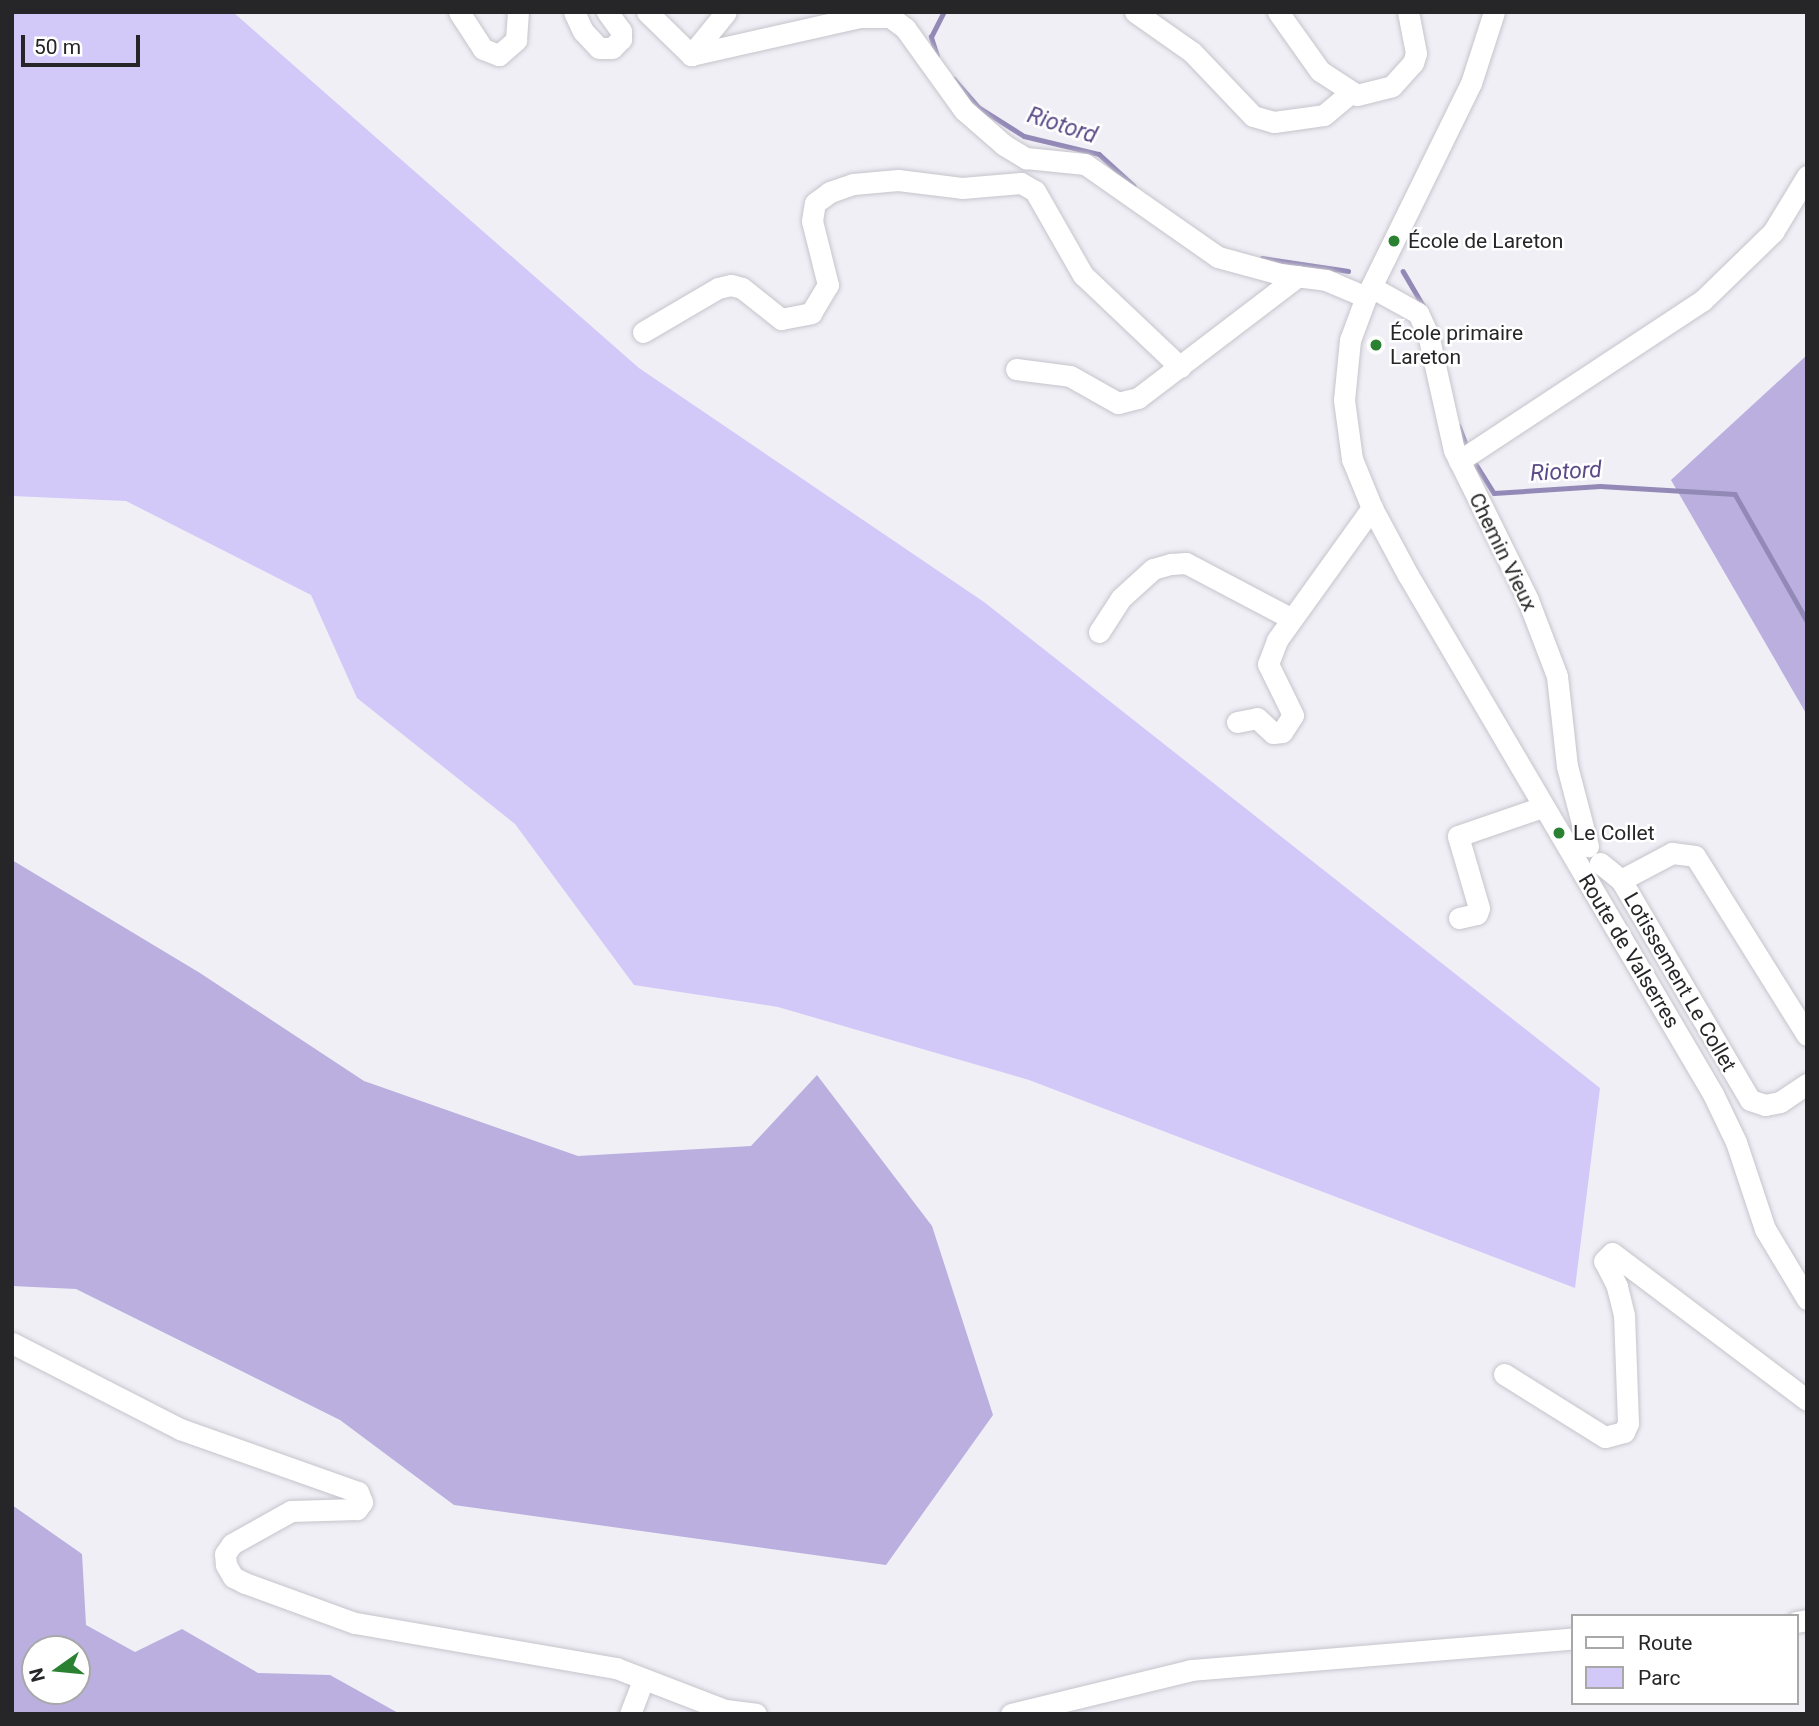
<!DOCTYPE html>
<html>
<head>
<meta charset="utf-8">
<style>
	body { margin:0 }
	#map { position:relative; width:1819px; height:1726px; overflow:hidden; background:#f0eff6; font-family:Roboto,sans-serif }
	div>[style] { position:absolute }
	.green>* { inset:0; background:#d3c9f8 }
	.forest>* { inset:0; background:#baafdf }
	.stream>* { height:4.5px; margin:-2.25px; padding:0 2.25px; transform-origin:2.25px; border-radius:2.25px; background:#9389b7 }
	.roads { filter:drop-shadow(0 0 2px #c6c4cb) drop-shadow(0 0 2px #c6c4cb) }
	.minor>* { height:21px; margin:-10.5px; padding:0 10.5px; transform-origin:10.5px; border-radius:10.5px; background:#fff }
	.dots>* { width:19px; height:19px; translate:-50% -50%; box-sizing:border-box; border:4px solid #fff; border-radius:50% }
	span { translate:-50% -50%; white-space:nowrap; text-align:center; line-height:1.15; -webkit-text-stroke:5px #fff; paint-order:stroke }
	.poi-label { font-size:21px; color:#262628 }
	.left { translate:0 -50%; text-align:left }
	.street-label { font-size:21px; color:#262628 }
	.water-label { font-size:23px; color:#5c4b88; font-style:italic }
	.frame { position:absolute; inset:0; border:14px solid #262628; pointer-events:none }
	.legend { position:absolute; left:1571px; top:1614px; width:228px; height:91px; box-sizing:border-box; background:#fff; border:2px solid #a8a8a9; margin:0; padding:9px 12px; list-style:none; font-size:21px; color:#262628 }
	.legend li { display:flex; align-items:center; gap:14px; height:35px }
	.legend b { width:35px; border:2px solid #a8a8a9 }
	.north { position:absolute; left:21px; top:1635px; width:70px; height:70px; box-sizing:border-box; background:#fff; border:2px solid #a8a8a9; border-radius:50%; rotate:255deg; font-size:19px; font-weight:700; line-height:28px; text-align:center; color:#262628 }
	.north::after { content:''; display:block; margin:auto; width:24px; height:32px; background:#298131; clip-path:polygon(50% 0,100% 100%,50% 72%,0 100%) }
	.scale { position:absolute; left:21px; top:35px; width:119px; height:32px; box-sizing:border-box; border:4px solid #262628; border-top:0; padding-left:9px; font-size:21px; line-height:24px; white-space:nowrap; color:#262628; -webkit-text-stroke:5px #fff; paint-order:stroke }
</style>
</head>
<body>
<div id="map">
	<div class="green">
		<i style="clip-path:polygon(12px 12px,233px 12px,639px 368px,984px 602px,1600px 1088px,1575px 1288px,1029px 1080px,778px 1007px,634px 985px,515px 824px,357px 698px,311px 595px,126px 501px,12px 496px)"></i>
	</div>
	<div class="forest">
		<i style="clip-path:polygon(1807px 355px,1807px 715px,1671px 480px)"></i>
		<i style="clip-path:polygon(12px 860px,200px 973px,364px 1081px,578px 1156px,751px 1146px,817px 1075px,932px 1226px,993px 1415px,886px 1565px,454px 1505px,340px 1420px,76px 1289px,12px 1286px)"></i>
		<i style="clip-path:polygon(evenodd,12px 1505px,82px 1554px,86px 1625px,135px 1652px,182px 1629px,258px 1673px,330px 1675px,400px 1714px,12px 1714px,12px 1505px,35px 1649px,77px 1649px,77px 1691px,35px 1691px,35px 1649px)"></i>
	</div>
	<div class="stream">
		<i style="left:937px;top:56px;width:20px;rotate:-108deg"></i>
		<i style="left:931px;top:37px;width:28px;rotate:-63deg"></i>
		<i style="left:954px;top:79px;width:37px;rotate:49deg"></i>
		<i style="left:978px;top:107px;width:54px;rotate:32.2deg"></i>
		<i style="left:1024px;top:136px;width:77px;rotate:13.5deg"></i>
		<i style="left:1099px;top:154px;width:47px;rotate:42.4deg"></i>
		<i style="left:1262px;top:258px;width:87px;rotate:8.6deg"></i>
		<i style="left:1403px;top:271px;width:42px;rotate:59.7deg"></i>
		<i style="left:1459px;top:426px;width:22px;rotate:69deg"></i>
		<i style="left:1472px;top:458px;width:41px;rotate:57.8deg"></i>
		<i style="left:1494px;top:493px;width:106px;rotate:-3.8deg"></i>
		<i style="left:1600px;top:486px;width:135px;rotate:3.4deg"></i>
		<i style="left:1735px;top:494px;width:146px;rotate:60.4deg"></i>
	</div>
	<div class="roads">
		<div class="minor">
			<i style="left:459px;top:12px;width:44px;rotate:57deg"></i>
			<i style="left:483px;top:49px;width:17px;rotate:21deg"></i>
			<i style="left:499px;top:55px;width:23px;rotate:-41deg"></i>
			<i style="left:516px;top:40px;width:28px;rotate:-86deg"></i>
			<i style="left:574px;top:12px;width:21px;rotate:65deg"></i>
			<i style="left:583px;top:31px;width:23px;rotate:47deg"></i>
			<i style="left:599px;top:48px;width:13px"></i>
			<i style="left:612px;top:48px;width:13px;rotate:-45deg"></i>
			<i style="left:621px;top:39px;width:8px;rotate:-90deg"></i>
			<i style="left:621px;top:31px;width:24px;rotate:-126deg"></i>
			<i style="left:647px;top:12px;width:62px;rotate:44.3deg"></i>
			<i style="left:1135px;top:12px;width:70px;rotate:35.1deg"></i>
			<i style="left:1192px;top:52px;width:88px;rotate:46.4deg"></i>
			<i style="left:1253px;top:116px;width:22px;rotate:16deg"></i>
			<i style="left:1274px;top:122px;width:50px;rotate:-8deg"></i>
			<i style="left:1324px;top:115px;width:34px;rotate:-40deg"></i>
			<i style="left:1278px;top:12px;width:72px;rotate:54.6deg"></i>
			<i style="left:1320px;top:71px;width:44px;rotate:33deg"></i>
			<i style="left:1357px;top:95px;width:36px;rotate:-14deg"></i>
			<i style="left:1392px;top:86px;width:31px;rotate:-48deg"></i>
			<i style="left:1413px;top:63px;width:10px;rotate:-73deg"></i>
			<i style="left:1416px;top:53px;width:42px;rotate:-101deg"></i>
			<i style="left:1494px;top:12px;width:75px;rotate:107.9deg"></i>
			<i style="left:1471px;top:83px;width:238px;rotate:116.1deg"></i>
			<i style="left:1366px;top:297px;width:46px;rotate:110.4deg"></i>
			<i style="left:1350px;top:340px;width:60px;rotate:95.7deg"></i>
			<i style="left:1344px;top:400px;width:60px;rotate:82.3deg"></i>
			<i style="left:1352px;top:459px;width:53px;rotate:67.8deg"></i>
			<i style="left:1372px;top:508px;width:76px;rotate:61.8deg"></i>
			<i style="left:1408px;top:575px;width:602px;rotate:59.56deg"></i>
			<i style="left:1713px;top:1094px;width:53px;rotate:64.4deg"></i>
			<i style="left:1736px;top:1142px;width:92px;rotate:71.6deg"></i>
			<i style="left:1765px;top:1229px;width:82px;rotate:59deg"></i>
			<i style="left:691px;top:55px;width:173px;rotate:-12.7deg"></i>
			<i style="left:860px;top:17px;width:30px"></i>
			<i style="left:890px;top:17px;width:19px;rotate:36deg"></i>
			<i style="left:905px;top:28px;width:101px;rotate:54.3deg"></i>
			<i style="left:964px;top:110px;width:53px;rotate:41.2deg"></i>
			<i style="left:1004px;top:145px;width:26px;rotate:31deg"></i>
			<i style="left:1026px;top:158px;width:59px;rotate:5.8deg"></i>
			<i style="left:1085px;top:164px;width:162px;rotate:35deg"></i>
			<i style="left:1218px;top:257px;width:64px;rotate:15.3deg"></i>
			<i style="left:1280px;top:274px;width:46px;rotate:7.4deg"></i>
			<i style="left:1326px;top:280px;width:43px;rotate:23deg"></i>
			<i style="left:691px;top:55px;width:55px;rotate:-50.9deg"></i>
			<i style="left:1371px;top:287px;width:54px;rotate:29deg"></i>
			<i style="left:1418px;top:313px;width:23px;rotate:65deg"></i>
			<i style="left:1428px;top:334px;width:119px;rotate:77.4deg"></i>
			<i style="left:1454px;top:450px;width:167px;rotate:63.7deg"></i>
			<i style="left:1528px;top:600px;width:81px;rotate:69.1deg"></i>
			<i style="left:1557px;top:676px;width:91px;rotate:83.7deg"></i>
			<i style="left:1567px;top:766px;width:83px;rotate:75.3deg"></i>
			<i style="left:643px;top:332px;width:87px;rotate:-30.4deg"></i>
			<i style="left:718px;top:288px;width:13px;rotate:-13deg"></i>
			<i style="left:731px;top:285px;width:11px;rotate:15deg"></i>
			<i style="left:742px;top:288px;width:50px;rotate:38.5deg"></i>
			<i style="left:781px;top:319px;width:31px;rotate:-11deg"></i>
			<i style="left:811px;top:313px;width:33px;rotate:-59deg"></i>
			<i style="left:828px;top:285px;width:66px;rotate:-104deg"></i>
			<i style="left:812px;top:221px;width:18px;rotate:-81deg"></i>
			<i style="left:815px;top:203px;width:19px;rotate:-36deg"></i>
			<i style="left:830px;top:192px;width:24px;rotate:-19deg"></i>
			<i style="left:853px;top:184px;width:45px;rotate:-5.1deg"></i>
			<i style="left:898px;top:180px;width:64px;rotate:7.1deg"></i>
			<i style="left:962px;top:188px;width:59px;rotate:-4.8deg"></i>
			<i style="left:1021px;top:183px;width:16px;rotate:30deg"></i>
			<i style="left:1035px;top:191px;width:97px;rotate:60.3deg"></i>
			<i style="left:1083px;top:275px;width:134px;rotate:43.5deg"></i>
			<i style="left:1016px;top:369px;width:54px;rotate:7.4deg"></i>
			<i style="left:1070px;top:376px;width:55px;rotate:29.4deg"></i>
			<i style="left:1118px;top:403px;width:21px;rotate:-14deg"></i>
			<i style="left:1138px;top:398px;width:201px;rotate:-37.3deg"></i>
			<i style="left:1459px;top:461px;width:291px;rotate:-33.4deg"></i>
			<i style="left:1702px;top:301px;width:99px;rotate:-44.2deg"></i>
			<i style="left:1773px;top:232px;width:66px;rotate:-58.7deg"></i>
			<i style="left:1099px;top:632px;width:40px;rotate:-57.1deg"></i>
			<i style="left:1121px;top:598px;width:43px;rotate:-42.2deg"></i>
			<i style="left:1153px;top:569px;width:19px;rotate:-16deg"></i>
			<i style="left:1171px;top:564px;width:15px;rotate:-4deg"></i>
			<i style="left:1186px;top:563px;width:120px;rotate:27.8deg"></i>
			<i style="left:1237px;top:722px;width:20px;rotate:-11deg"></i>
			<i style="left:1257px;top:718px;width:22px;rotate:43deg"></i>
			<i style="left:1273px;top:733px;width:9px;rotate:-6deg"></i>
			<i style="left:1282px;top:732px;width:20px;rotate:-57deg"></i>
			<i style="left:1293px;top:715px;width:57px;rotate:-116.1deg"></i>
			<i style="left:1268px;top:664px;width:26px;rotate:-69deg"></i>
			<i style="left:1277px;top:640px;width:163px;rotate:-54.3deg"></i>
			<i style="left:1600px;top:863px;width:27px;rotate:39deg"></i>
			<i style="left:1621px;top:880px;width:255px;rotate:59.6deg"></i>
			<i style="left:1750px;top:1100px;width:16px;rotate:18deg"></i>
			<i style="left:1765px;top:1105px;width:15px;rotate:-11deg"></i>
			<i style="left:1780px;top:1102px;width:32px;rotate:-34deg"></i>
			<i style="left:1621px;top:880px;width:58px;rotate:-27.9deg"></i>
			<i style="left:1672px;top:853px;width:23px;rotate:7deg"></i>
			<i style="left:1695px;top:856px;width:211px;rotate:58deg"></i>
			<i style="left:1459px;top:918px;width:18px;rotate:-13deg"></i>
			<i style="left:1477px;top:914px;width:6px;rotate:-72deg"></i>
			<i style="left:1479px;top:908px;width:75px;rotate:-106.3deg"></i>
			<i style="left:1458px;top:836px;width:89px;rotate:-19deg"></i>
			<i style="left:12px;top:1343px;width:189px;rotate:27.1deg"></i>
			<i style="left:180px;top:1429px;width:189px;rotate:19.5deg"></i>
			<i style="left:358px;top:1492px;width:11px;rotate:68deg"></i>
			<i style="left:362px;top:1502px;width:9px;rotate:126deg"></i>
			<i style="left:357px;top:1509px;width:66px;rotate:178.3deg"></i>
			<i style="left:291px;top:1511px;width:68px;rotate:150.8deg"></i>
			<i style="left:232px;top:1544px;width:12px;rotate:125deg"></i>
			<i style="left:225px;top:1554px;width:11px;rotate:85deg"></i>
			<i style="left:226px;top:1565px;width:14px;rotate:60deg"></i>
			<i style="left:233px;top:1577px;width:13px;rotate:27deg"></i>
			<i style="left:245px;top:1583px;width:117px;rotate:20deg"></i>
			<i style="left:355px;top:1623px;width:265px;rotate:9.8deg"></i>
			<i style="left:616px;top:1668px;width:117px;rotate:21.1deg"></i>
			<i style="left:725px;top:1710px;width:31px;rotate:7deg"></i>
			<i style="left:1504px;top:1374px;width:119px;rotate:32deg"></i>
			<i style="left:1605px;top:1437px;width:20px;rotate:-15deg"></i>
			<i style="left:1624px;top:1432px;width:10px;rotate:-66deg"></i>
			<i style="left:1628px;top:1423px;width:108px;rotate:-92.1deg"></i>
			<i style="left:1624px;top:1315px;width:30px;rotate:-104deg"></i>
			<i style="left:1617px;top:1286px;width:28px;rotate:-117deg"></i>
			<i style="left:1604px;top:1261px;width:11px;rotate:-45deg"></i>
			<i style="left:1612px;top:1253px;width:244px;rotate:37deg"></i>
			<i style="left:1796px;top:1622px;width:11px;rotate:-10deg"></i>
			<i style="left:630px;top:1714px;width:36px;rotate:-69deg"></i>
			<i style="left:1011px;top:1714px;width:185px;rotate:-13.7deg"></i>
			<i style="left:1191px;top:1670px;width:382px;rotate:-4.7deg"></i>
		</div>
	</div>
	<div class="dots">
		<i style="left:1394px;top:241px;background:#298131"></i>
		<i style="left:1376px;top:345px;background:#298131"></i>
		<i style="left:1559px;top:833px;background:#298131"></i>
	</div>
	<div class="poi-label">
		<span class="left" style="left:1408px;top:241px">École de Lareton</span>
		<span class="left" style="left:1390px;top:345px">École primaire<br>Lareton</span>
		<span class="left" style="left:1573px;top:833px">Le Collet</span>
	</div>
	<div class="street-label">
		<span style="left:1503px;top:552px;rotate:64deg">Chemin Vieux</span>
		<span style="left:1629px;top:951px;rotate:59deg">Route de Valserres</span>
		<span style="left:1680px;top:982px;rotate:60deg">Lotissement Le Collet</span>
	</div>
	<div class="water-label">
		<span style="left:1062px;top:126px;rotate:18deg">Riotord</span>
		<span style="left:1566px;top:472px;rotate:-3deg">Riotord</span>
	</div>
	<div class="frame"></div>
	<ul class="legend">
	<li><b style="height:9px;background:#fff"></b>Route</li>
	<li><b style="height:19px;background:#d3c9f8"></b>Parc</li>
	</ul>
	<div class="north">N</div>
	<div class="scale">50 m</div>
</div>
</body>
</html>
